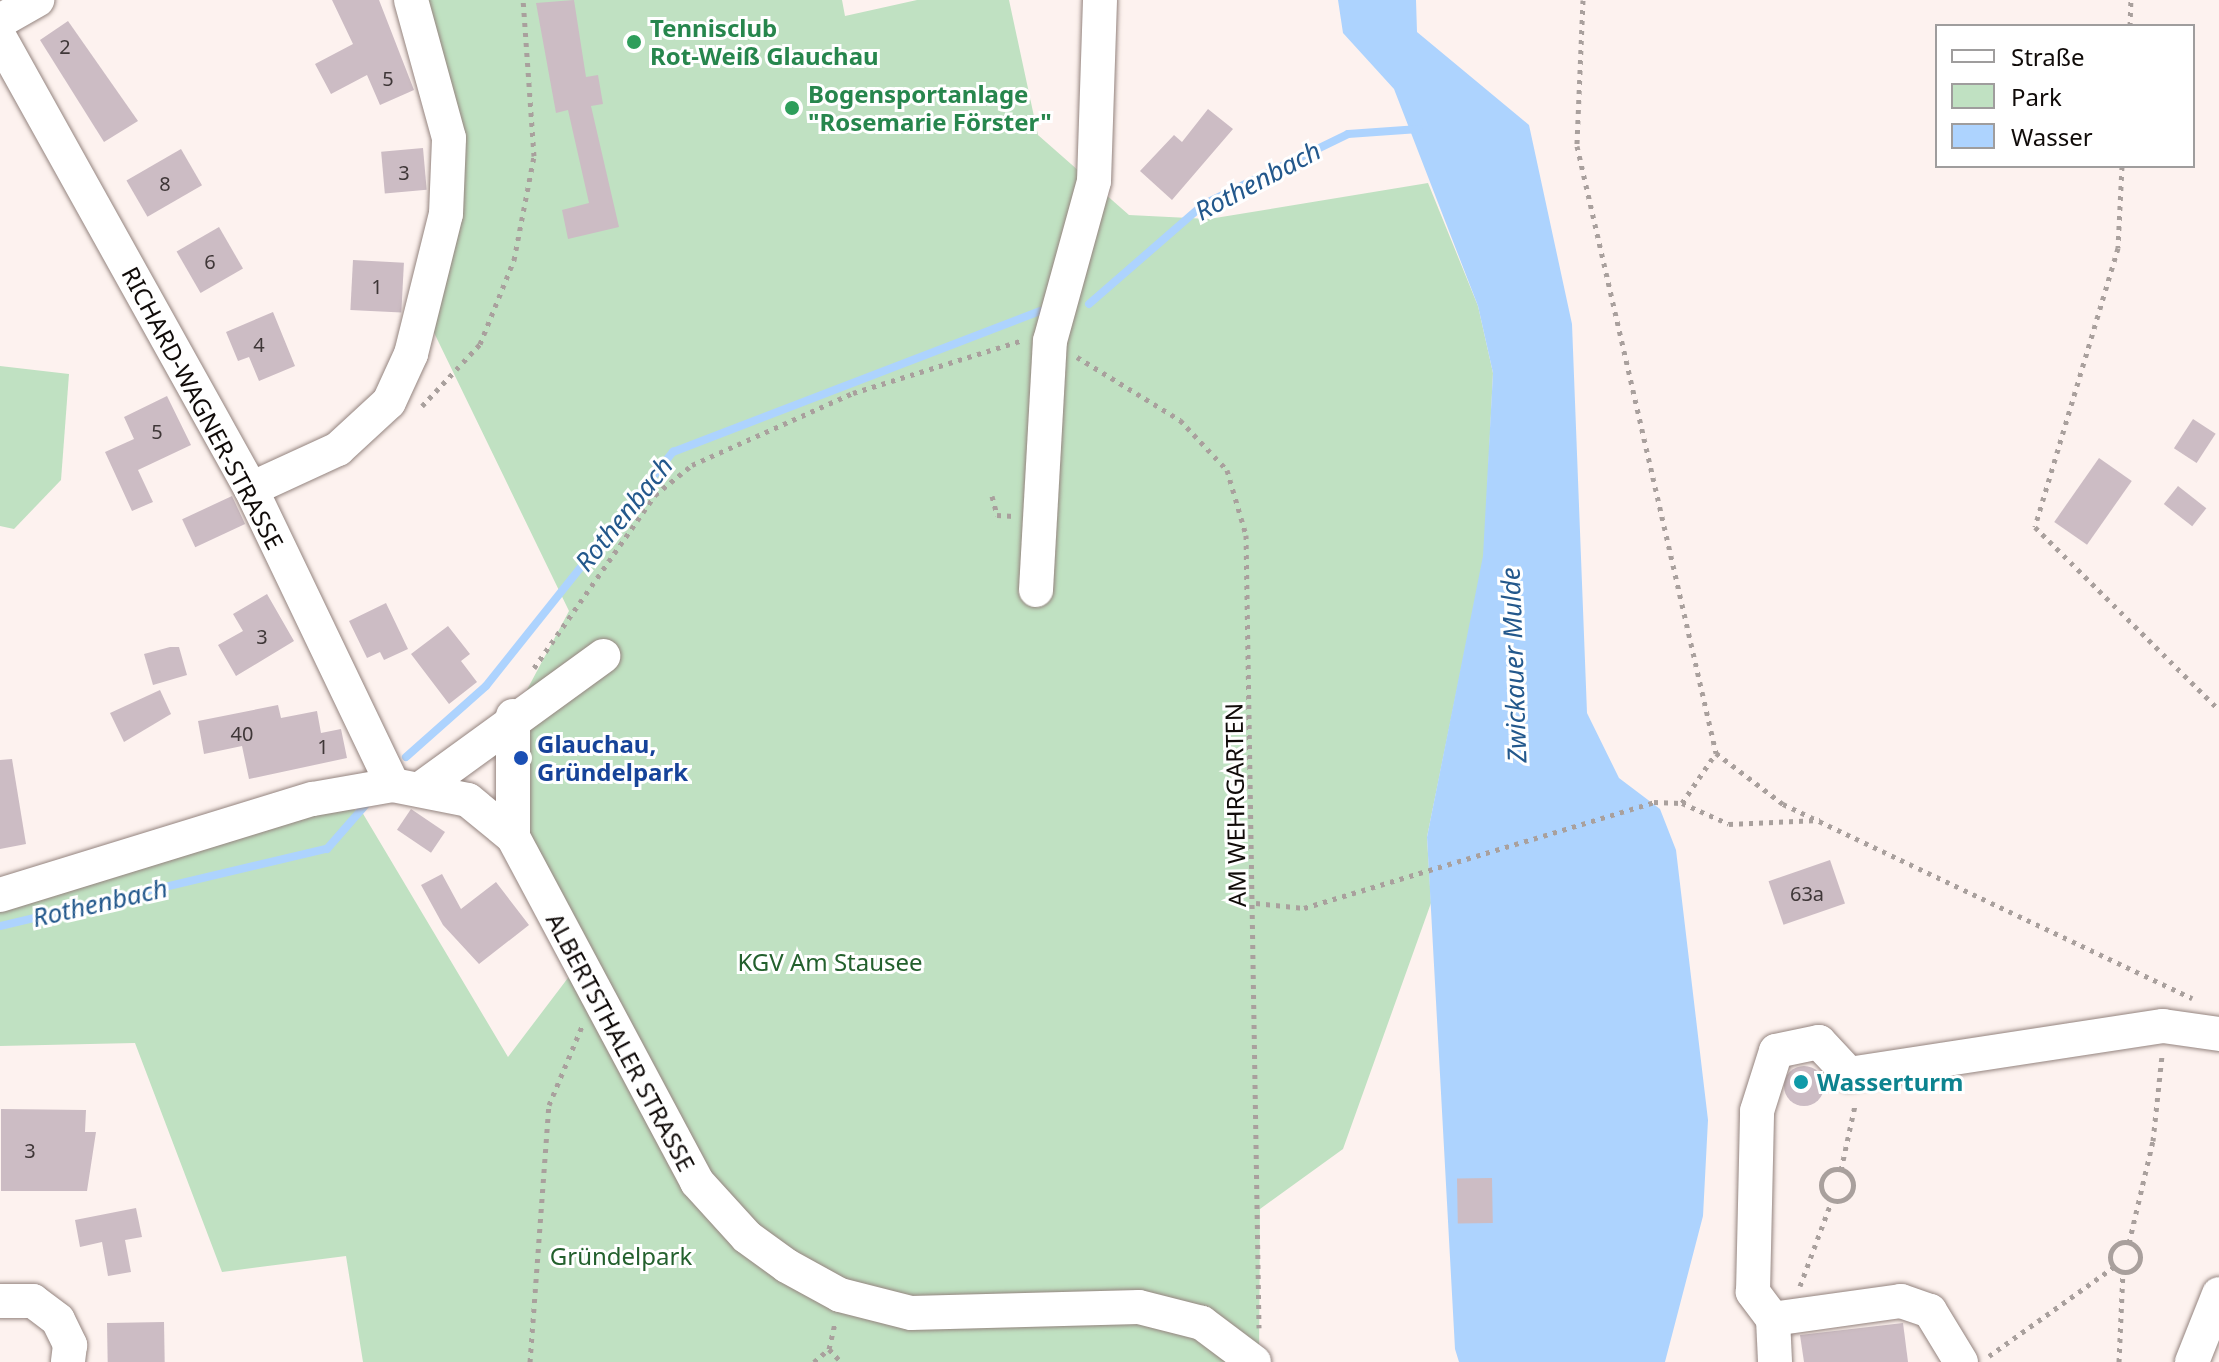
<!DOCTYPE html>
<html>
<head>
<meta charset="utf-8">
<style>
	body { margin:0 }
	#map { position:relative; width:2219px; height:1362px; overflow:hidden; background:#fdf2ef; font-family:"Noto Sans",sans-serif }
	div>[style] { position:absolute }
	.green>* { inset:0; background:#c0e1c2 }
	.water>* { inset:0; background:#add3fe }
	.stream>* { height:8px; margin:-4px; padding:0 4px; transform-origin:4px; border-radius:4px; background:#add3fe }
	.building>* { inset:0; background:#ccbcc4; transform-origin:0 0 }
	.round { border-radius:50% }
	.path>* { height:5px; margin-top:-2.5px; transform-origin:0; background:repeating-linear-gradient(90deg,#a9a09d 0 4px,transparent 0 10px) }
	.path>.ring { margin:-2.5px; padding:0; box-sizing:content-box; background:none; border:5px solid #a9a09d; border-radius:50% }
	.roads { filter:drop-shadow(0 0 2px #94847f) drop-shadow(0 0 2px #94847f) }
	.minor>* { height:34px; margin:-17px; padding:0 17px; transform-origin:17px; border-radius:17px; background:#fff }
	.dots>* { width:22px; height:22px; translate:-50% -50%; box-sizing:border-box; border:4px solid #fff; border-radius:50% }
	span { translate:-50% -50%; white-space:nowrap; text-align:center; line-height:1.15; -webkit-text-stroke:6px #fff; paint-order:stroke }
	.number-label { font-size:20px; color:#3f3738 }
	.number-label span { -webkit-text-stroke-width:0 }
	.leisure-label { font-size:24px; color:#27864d; font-weight:700 }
	.left { translate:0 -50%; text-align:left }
	.street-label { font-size:24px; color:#100b09 }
	.transit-label { font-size:24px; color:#164399; font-weight:700 }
	.park-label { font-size:24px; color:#23602d }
	.culture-label { font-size:24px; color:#0d838f; font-weight:700 }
	.water-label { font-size:26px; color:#23588c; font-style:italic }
	.legend { position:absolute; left:1935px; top:24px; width:260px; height:144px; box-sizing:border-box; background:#fff; border:2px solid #9f9d9d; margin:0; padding:10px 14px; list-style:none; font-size:24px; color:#100b09 }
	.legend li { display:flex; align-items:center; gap:16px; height:40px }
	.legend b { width:40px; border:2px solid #9f9d9d }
</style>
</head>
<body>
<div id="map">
	<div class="green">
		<i style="clip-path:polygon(411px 0,842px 0,845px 16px,917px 0,1009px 0,1038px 135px,1129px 215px,1209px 219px,1428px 183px,1478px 306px,1493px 373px,1484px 556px,1427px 837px,1431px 903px,1343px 1149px,1260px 1209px,1259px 1362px,363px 1362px,346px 1256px,222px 1272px,135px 1043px,0 1046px,0 893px,320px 799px,362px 812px,508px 1057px,577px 966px,513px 837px,513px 716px,569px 611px,423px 310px,446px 214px)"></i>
		<i style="clip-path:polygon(0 366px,69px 374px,61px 480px,14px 529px,0 526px)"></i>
	</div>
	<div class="water">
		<i style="clip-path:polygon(1338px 0,1416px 0,1417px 32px,1529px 125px,1572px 324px,1587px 713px,1619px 778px,1660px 809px,1676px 850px,1708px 1120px,1703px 1216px,1665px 1362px,1459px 1362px,1455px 1349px,1427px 837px,1483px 556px,1493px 373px,1478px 306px,1394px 89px,1343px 33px)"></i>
	</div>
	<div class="stream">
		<i style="left:1089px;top:304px;width:152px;rotate:-41deg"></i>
		<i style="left:1204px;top:204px;width:160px;rotate:-25.9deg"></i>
		<i style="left:1348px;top:134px;width:71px;rotate:-4deg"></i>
		<i style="left:406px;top:757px;width:107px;rotate:-41.6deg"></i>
		<i style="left:486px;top:686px;width:300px;rotate:-51.4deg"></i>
		<i style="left:673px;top:452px;width:394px;rotate:-21deg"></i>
		<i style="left:0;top:926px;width:336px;rotate:-13.3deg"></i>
		<i style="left:327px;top:849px;width:62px;rotate:-48.9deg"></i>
	</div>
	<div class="building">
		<i style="clip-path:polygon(332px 0,379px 0,414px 90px,380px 105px,367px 75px,331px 94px,315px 64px,353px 44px)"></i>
		<i style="clip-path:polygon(574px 0,586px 77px,598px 75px,603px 104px,591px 106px,619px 227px,568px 239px,562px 210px,589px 203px,568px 110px,556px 113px,536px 3px)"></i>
		<i style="clip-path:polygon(68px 21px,138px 121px,104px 142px,40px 40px)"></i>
		<i style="clip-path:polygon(1208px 109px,1233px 129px,1172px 200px,1140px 171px,1174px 135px,1182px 142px)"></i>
		<i style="left:423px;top:148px;width:42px;height:42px;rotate:85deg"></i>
		<i style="left:181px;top:149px;width:42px;height:63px;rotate:60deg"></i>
		<i style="left:219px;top:227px;width:48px;height:49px;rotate:60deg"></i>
		<i style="left:353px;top:260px;width:51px;height:50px;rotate:3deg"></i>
		<i style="clip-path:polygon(273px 312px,295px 366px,259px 381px,249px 357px,238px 361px,226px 332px)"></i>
		<i style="clip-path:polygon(167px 396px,191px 445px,138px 470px,153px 502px,132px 511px,105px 452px,134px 439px,124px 417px)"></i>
		<i style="left:2193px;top:419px;width:27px;height:35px;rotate:33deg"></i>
		<i style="left:2099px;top:458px;width:40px;height:78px;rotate:35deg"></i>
		<i style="left:2178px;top:486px;width:36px;height:23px;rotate:38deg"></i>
		<i style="left:232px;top:496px;width:31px;height:55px;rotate:65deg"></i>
		<i style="clip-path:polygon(267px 594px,294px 641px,236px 676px,218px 645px,243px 631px,233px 614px)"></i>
		<i style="clip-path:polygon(386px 603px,408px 649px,384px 660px,380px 652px,367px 658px,349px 621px)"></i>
		<i style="clip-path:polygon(448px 626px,470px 654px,461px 661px,477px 682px,449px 704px,411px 654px)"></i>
		<i style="clip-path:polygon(170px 647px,179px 647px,187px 675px,153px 685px,144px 654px)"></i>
		<i style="clip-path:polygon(160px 690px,171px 714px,124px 742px,110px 713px)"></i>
		<i style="clip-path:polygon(278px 705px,281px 718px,317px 711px,321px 733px,341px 729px,347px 758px,249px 779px,242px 746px,204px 754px,198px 721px)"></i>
		<i style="clip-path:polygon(12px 759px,26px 844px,0 849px,0 760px)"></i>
		<i style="left:411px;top:809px;width:41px;height:25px;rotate:34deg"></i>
		<i style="left:1830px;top:860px;width:46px;height:65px;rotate:71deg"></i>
		<i style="clip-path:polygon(442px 874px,461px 909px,496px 882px,529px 925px,479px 964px,443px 925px,421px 885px)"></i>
		<i class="round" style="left:1784px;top:1066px;width:40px;height:40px"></i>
		<i style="clip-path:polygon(1px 1109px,86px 1110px,85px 1132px,96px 1132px,87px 1191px,1px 1191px)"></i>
		<i style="left:1492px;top:1178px;width:45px;height:35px;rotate:89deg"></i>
		<i style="clip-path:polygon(136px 1208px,142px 1237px,125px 1240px,131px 1272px,108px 1276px,102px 1242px,80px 1247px,75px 1220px)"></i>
		<i style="left:164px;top:1322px;width:40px;height:57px;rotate:89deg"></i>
		<i style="clip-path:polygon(1903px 1323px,1908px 1362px,1804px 1362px,1800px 1335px)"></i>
	</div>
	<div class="path">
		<i style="left:1583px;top:0;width:146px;rotate:92.4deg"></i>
		<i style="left:1577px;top:146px;width:623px;rotate:77.1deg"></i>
		<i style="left:1716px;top:753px;width:84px;rotate:37.3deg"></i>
		<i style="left:1783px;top:804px;width:453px;rotate:25.4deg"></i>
		<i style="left:2130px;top:26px;width:26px;rotate:-88deg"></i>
		<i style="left:2122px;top:166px;width:82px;rotate:92.8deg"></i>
		<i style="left:2118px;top:248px;width:291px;rotate:106.6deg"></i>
		<i style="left:2035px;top:527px;width:260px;rotate:44.8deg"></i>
		<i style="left:1077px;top:357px;width:121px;rotate:31.5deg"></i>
		<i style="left:1180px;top:420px;width:69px;rotate:46.8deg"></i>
		<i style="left:1227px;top:470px;width:68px;rotate:73.7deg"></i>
		<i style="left:1246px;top:535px;width:793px;rotate:89.06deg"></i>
		<i style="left:422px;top:406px;width:85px;rotate:-46.9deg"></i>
		<i style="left:480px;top:344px;width:91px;rotate:-68deg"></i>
		<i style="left:514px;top:260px;width:106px;rotate:-79.1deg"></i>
		<i style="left:534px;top:156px;width:156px;rotate:-94deg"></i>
		<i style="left:992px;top:496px;width:20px;rotate:75deg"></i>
		<i style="left:997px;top:515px;width:17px;rotate:3deg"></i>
		<i style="left:534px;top:668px;width:211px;rotate:-55deg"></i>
		<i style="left:655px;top:495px;width:48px;rotate:-39deg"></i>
		<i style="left:692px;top:465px;width:176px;rotate:-24.1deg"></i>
		<i style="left:853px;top:393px;width:178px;rotate:-17.3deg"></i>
		<i style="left:1682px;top:803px;width:60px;rotate:-55.8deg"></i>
		<i style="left:1256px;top:903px;width:48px;rotate:5.9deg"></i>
		<i style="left:1304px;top:908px;width:366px;rotate:-16.8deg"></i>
		<i style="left:1654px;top:802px;width:28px;rotate:2deg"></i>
		<i style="left:1682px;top:803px;width:51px;rotate:24.1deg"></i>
		<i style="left:1729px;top:824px;width:91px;rotate:-2.5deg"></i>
		<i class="ring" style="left:1821px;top:1169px;width:27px;height:27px"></i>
		<i style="left:1841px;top:1170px;width:66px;rotate:-77.8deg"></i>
		<i class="ring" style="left:2110px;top:1242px;width:25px;height:25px"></i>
		<i style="left:2129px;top:1243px;width:105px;rotate:-76.8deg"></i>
		<i style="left:2153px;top:1141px;width:86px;rotate:-84deg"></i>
		<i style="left:1800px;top:1286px;width:92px;rotate:-69.6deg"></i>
		<i style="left:829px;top:1349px;width:18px;rotate:47deg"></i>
		<i style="left:1989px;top:1356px;width:153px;rotate:-35.5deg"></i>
		<i style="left:530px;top:1362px;width:258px;rotate:-85.8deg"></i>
		<i style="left:549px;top:1105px;width:86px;rotate:-67.3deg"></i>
		<i style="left:814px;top:1362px;width:20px;rotate:-41deg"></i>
		<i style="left:829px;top:1349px;width:27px;rotate:-77deg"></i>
		<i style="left:2119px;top:1362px;width:90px;rotate:-87.5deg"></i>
	</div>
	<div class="roads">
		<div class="minor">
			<i style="left:0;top:21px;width:43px;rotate:-29.6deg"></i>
			<i style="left:0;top:38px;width:516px;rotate:60.9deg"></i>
			<i style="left:251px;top:489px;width:328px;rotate:64.4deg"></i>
			<i style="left:251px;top:489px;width:96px;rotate:-24.7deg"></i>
			<i style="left:338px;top:449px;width:69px;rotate:-42.7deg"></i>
			<i style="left:389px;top:402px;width:53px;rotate:-65.4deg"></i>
			<i style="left:411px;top:354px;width:144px;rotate:-76deg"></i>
			<i style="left:446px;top:214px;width:76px;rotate:-87.7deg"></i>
			<i style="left:449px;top:138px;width:143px;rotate:-105.4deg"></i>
			<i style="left:1036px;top:590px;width:249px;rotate:-86.8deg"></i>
			<i style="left:1050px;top:341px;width:166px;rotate:-74.6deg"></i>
			<i style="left:1094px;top:181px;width:181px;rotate:-88.1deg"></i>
			<i style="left:513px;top:716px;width:121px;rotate:90deg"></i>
			<i style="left:423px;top:787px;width:223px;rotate:-36deg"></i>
			<i style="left:0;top:895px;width:327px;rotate:-17.1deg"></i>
			<i style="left:313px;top:799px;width:81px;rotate:-9.9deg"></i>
			<i style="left:393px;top:785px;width:76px;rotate:11.3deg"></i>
			<i style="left:468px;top:800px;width:58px;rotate:39.4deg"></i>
			<i style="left:513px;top:837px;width:391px;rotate:61.9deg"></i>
			<i style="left:697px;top:1182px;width:74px;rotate:47.7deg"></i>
			<i style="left:747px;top:1237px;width:49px;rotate:35.9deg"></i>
			<i style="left:787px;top:1266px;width:60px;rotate:28.7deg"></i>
			<i style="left:840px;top:1295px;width:73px;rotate:14.2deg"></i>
			<i style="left:911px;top:1313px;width:228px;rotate:-1.5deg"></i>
			<i style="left:1139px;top:1307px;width:65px;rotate:14.3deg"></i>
			<i style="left:1202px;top:1323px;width:65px;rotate:36.9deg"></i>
			<i style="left:0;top:1301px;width:33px"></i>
			<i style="left:33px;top:1301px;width:31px;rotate:37deg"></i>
			<i style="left:58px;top:1320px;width:28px;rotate:64deg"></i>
			<i style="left:70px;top:1345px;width:17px;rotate:97deg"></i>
			<i style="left:1773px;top:1319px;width:43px;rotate:87.3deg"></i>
			<i style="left:1961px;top:1362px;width:60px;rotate:-121.3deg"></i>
			<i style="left:1930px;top:1311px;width:31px;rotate:-161deg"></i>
			<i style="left:1901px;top:1301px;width:129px;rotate:172deg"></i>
			<i style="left:1773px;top:1319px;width:34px;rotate:-127deg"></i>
			<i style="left:1753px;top:1292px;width:181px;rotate:-88.7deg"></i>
			<i style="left:1757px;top:1111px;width:63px;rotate:-72.4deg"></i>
			<i style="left:1776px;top:1051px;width:44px;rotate:-11.8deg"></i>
			<i style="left:1819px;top:1042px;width:44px;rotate:46.8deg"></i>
			<i style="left:1849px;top:1074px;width:318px;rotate:-8.7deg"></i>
			<i style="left:2163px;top:1026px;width:57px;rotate:8.1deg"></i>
			<i style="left:2192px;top:1362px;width:73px;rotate:-68.3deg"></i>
		</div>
	</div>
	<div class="dots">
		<i style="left:634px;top:42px;background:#2e9e5b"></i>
		<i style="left:792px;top:108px;background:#2e9e5b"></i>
		<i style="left:521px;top:758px;background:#1a4fb4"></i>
		<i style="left:1801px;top:1082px;background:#0f9aa8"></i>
	</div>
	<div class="number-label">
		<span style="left:65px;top:46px">2</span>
		<span style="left:388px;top:78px">5</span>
		<span style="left:404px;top:172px">3</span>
		<span style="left:165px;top:183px">8</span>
		<span style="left:210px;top:261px">6</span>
		<span style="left:377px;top:286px">1</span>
		<span style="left:259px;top:344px">4</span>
		<span style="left:157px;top:431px">5</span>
		<span style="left:262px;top:636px">3</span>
		<span style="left:242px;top:733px">40</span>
		<span style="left:323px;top:746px">1</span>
		<span style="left:1807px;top:893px">63a</span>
		<span style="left:30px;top:1150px">3</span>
	</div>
	<div class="leisure-label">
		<span class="left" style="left:650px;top:42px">Tennisclub<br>Rot-Weiß Glauchau</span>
		<span class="left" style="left:808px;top:108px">Bogensportanlage<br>"Rosemarie Förster"</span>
	</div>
	<div class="street-label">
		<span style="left:203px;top:408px;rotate:62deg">RICHARD-WAGNER-STRASSE</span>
		<span style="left:1235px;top:805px;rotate:-91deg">AM WEHRGARTEN</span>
		<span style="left:621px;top:1042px;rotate:62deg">ALBERTSTHALER STRASSE</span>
	</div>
	<div class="transit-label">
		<span class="left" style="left:537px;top:758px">Glauchau,<br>Gründelpark</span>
	</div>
	<div class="park-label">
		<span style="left:830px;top:962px">KGV Am Stausee</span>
		<span style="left:621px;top:1256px">Gründelpark</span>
	</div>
	<div class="culture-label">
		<span class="left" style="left:1817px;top:1082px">Wasserturm</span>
	</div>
	<div class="water-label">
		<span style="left:1258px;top:181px;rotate:-28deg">Rothenbach</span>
		<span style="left:624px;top:514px;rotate:-51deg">Rothenbach</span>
		<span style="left:1514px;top:665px;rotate:-92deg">Zwickauer Mulde</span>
		<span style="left:100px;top:903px;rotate:-13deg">Rothenbach</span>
	</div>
	<ul class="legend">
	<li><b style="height:10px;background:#fff"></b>Straße</li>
	<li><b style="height:22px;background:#c0e1c2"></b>Park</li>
	<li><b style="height:22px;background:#add3fe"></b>Wasser</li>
	</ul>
</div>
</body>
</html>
